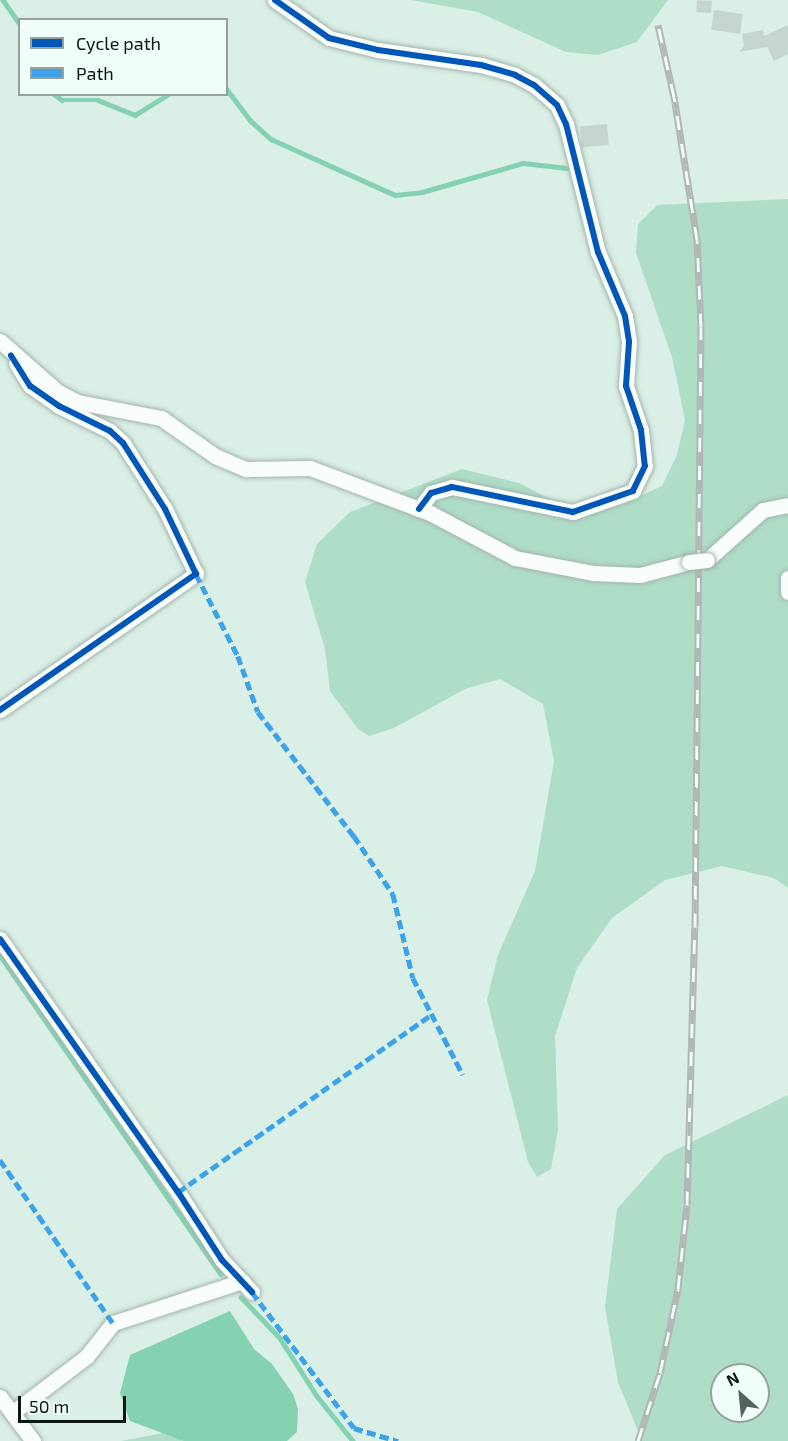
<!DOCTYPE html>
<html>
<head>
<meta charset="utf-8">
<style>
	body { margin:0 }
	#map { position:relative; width:788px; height:1441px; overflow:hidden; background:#daefe5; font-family:"Exo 2",sans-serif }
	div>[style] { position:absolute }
	.green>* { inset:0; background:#afdec8 }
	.water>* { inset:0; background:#85d2b2 }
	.stream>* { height:4.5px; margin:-2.25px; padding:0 2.25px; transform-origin:2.25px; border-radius:2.25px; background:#85d2b2 }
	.building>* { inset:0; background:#c6d6cf; transform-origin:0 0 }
	.roads { filter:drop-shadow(0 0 2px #a4b5ad) drop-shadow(0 0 2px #a4b5ad) }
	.minor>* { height:15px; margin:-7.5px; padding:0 7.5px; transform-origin:7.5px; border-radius:7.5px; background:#f9fdfb }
	.rail>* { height:7px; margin-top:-3.5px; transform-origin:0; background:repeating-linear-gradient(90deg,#f0fff7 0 14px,#b2b7b5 0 28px); box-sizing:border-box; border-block:2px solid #b2b7b5 }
	.bridges { filter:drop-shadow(0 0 2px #a4b5ad) drop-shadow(0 0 2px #a4b5ad) }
	.minor-bridge>* { height:15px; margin:-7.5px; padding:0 7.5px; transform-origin:7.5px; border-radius:7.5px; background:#f9fdfb }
	.quiet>* { height:4.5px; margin-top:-2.25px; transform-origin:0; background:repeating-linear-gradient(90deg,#3ca2ea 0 9px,transparent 0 13.5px) }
	.cycleway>* { height:6px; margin:-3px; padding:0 3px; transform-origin:3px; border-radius:3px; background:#0057b8 }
	span { translate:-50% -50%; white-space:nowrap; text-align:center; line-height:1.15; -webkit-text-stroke:4.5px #f0fff7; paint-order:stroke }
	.legend { position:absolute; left:18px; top:18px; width:210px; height:78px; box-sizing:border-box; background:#f0fff7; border:2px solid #95a39c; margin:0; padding:8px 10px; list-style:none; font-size:18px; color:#0c1913 }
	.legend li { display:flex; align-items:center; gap:12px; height:30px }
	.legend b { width:30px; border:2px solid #95a39c }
	.north { position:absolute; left:710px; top:1363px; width:60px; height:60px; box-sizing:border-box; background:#f0fff7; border:2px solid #95a39c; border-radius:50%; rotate:333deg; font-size:16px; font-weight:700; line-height:24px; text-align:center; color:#0c1913 }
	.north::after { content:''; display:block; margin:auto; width:21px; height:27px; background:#54645c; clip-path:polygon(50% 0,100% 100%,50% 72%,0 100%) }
	.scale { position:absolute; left:18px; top:1396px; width:108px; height:27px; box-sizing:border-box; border:3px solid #0c1913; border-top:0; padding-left:8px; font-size:18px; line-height:21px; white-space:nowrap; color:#0c1913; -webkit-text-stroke:4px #f0fff7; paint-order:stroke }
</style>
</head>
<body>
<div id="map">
	<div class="green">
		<i style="clip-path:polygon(411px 0,668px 0,637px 42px,598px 55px,566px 52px,478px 12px)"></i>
		<i style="clip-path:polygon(788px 199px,788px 888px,774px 878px,722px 866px,665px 880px,612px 918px,577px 968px,555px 1036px,558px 1130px,551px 1169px,537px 1177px,528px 1162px,487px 1000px,498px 955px,535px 871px,554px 761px,543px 704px,500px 679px,465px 689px,394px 728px,369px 736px,358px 729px,330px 691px,325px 649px,305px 582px,317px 544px,350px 512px,462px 469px,519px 483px,577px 513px,624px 504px,662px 486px,677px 455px,685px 420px,672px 357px,636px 253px,638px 224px,657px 205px)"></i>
		<i style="clip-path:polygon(evenodd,788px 1095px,788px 1441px,642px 1441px,618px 1382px,605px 1307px,617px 1209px,665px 1155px,788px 1095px,722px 1375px,758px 1375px,758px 1411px,722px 1411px,722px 1375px)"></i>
		<i style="clip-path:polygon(169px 1432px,201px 1441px,121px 1441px)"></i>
	</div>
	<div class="water">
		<i style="clip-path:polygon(230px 1311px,254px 1349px,272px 1364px,293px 1394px,298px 1409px,297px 1432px,287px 1441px,184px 1441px,130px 1421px,120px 1393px,130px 1355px)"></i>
	</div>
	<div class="stream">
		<i style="left:3px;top:0;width:29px;rotate:55deg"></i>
		<i style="left:226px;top:88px;width:41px;rotate:52.9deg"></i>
		<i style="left:251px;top:121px;width:27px;rotate:42deg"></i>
		<i style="left:271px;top:139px;width:136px;rotate:24.3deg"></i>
		<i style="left:395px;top:195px;width:27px;rotate:-6deg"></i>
		<i style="left:422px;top:192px;width:105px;rotate:-16deg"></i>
		<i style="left:523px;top:163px;width:44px;rotate:6.5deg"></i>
		<i style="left:54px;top:94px;width:10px;rotate:37deg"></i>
		<i style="left:62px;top:100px;width:36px"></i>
		<i style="left:98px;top:100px;width:40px;rotate:22deg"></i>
		<i style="left:135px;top:115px;width:40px;rotate:-32deg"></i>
		<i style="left:0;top:955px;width:388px;rotate:55.3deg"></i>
		<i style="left:241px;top:1297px;width:57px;rotate:46.4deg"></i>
		<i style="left:280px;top:1338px;width:69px;rotate:57.5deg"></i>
		<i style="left:317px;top:1396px;width:58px;rotate:51.3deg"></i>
	</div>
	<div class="building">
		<i style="left:697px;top:0;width:15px;height:12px;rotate:4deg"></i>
		<i style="left:714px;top:10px;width:29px;height:20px;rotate:8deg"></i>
		<i style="clip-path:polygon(788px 25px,788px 54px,774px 61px,767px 47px,739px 52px,744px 46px,742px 34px,763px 30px,764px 36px)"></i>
		<i style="left:607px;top:124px;width:21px;height:27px;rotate:85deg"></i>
	</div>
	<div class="roads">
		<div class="minor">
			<i style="left:275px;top:0;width:66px;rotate:35.1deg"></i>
			<i style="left:329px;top:38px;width:50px;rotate:13.8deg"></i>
			<i style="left:378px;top:50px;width:104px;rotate:8.3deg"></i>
			<i style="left:481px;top:65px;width:35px;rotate:16deg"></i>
			<i style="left:515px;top:75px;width:21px;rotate:28deg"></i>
			<i style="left:534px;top:85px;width:30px;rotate:41deg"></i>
			<i style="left:557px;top:105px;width:21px;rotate:65deg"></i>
			<i style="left:566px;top:124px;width:132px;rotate:76deg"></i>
			<i style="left:598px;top:252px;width:69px;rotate:67.1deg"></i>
			<i style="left:625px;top:316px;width:26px;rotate:81deg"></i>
			<i style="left:629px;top:342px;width:44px;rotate:93.9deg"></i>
			<i style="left:626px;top:386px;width:46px;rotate:71.2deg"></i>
			<i style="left:641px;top:430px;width:36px;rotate:84deg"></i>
			<i style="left:645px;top:466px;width:28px;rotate:116deg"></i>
			<i style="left:633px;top:491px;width:64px;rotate:160.7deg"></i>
			<i style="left:573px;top:512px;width:124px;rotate:-168.3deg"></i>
			<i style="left:452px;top:487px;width:22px;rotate:164deg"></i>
			<i style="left:431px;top:493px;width:20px;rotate:127deg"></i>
			<i style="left:0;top:341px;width:77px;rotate:41.3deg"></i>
			<i style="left:58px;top:392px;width:22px;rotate:27deg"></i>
			<i style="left:78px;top:402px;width:85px;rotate:10.9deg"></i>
			<i style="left:161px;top:418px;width:66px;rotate:35.1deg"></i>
			<i style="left:215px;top:456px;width:34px;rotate:23deg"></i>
			<i style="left:246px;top:469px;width:64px;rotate:-0.9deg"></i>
			<i style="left:310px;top:468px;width:128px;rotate:20.6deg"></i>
			<i style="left:430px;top:513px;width:96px;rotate:27.9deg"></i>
			<i style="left:515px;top:558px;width:79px;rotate:10.9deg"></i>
			<i style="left:593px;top:573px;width:47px;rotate:2.4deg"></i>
			<i style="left:640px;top:575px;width:51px;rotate:-14.9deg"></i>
			<i style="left:707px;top:560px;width:75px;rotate:-41.8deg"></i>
			<i style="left:763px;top:510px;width:25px;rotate:-11deg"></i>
			<i style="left:788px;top:578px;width:14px;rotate:90deg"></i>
			<i style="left:0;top:710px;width:239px;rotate:-34.8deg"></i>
			<i style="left:196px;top:574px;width:72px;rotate:-115.5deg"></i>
			<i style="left:165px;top:509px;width:78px;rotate:-122.5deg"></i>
			<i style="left:123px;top:443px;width:18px;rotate:-137deg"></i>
			<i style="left:110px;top:431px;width:57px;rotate:-153.9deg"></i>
			<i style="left:59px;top:406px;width:35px;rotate:-145deg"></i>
			<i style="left:30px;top:386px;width:27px;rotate:-121deg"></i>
			<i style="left:0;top:939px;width:309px;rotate:54.9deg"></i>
			<i style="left:178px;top:1192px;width:81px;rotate:57.1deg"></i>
			<i style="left:222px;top:1260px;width:44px;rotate:46.8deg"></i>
			<i style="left:0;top:1397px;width:55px;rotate:53.1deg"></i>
			<i style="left:12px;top:1413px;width:94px;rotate:-37.2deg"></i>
			<i style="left:87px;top:1356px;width:42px;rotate:-51.8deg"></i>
			<i style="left:113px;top:1323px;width:136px;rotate:-18deg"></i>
		</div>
	</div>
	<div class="rail">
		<i style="left:638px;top:1441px;width:71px;rotate:-72.1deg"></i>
		<i style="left:660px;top:1373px;width:86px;rotate:-77.9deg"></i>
		<i style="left:678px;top:1289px;width:84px;rotate:-83.9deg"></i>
		<i style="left:687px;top:1205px;width:278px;rotate:-88.4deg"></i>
		<i style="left:695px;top:927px;width:600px;rotate:-89.43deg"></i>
		<i style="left:701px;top:327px;width:87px;rotate:-92.6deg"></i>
		<i style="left:697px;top:240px;width:145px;rotate:-99.1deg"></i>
		<i style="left:674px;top:97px;width:74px;rotate:-102.5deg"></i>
	</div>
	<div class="bridges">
		<div class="minor-bridge">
			<i style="left:689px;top:562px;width:18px;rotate:-6deg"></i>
		</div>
	</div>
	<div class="quiet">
		<i style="left:196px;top:574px;width:92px;rotate:62.9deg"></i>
		<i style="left:238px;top:656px;width:59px;rotate:70.3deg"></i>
		<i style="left:258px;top:712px;width:157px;rotate:52.3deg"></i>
		<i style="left:354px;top:836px;width:70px;rotate:56.1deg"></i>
		<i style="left:393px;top:894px;width:86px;rotate:76.6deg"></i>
		<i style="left:413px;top:978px;width:109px;rotate:62.7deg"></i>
		<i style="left:0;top:1160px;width:198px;rotate:55.3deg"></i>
		<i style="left:178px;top:1192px;width:309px;rotate:-35deg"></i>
		<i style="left:252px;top:1292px;width:170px;rotate:53.1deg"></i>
		<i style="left:354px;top:1428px;width:46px;rotate:16.5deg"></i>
	</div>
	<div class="cycleway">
		<i style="left:275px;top:0;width:66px;rotate:35.1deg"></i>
		<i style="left:329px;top:38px;width:50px;rotate:13.8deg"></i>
		<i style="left:378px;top:50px;width:104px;rotate:8.3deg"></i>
		<i style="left:481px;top:65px;width:35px;rotate:16deg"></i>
		<i style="left:515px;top:75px;width:21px;rotate:28deg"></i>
		<i style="left:534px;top:85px;width:30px;rotate:41deg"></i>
		<i style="left:557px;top:105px;width:21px;rotate:65deg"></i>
		<i style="left:566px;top:124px;width:132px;rotate:76deg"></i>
		<i style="left:598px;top:252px;width:69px;rotate:67.1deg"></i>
		<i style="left:625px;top:316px;width:26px;rotate:81deg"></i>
		<i style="left:629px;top:342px;width:44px;rotate:93.9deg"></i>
		<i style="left:626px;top:386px;width:46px;rotate:71.2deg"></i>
		<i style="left:641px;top:430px;width:36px;rotate:84deg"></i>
		<i style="left:645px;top:466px;width:28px;rotate:116deg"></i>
		<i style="left:633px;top:491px;width:64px;rotate:160.7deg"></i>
		<i style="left:573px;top:512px;width:124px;rotate:-168.3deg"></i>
		<i style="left:452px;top:487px;width:22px;rotate:164deg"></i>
		<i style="left:431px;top:493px;width:20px;rotate:127deg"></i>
		<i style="left:0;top:710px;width:239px;rotate:-34.8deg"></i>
		<i style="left:196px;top:574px;width:72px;rotate:-115.5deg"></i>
		<i style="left:165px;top:509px;width:78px;rotate:-122.5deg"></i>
		<i style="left:123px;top:443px;width:18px;rotate:-137deg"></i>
		<i style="left:110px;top:431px;width:57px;rotate:-153.9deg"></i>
		<i style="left:59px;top:406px;width:35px;rotate:-145deg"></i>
		<i style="left:30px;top:386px;width:36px;rotate:-122deg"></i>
		<i style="left:0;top:939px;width:309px;rotate:54.9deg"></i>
		<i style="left:178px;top:1192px;width:81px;rotate:57.1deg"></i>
		<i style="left:222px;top:1260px;width:44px;rotate:46.8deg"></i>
	</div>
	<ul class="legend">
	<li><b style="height:8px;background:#0057b8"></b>Cycle path</li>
	<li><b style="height:8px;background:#3ca2ea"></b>Path</li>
	</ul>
	<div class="north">N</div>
	<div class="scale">50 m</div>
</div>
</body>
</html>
